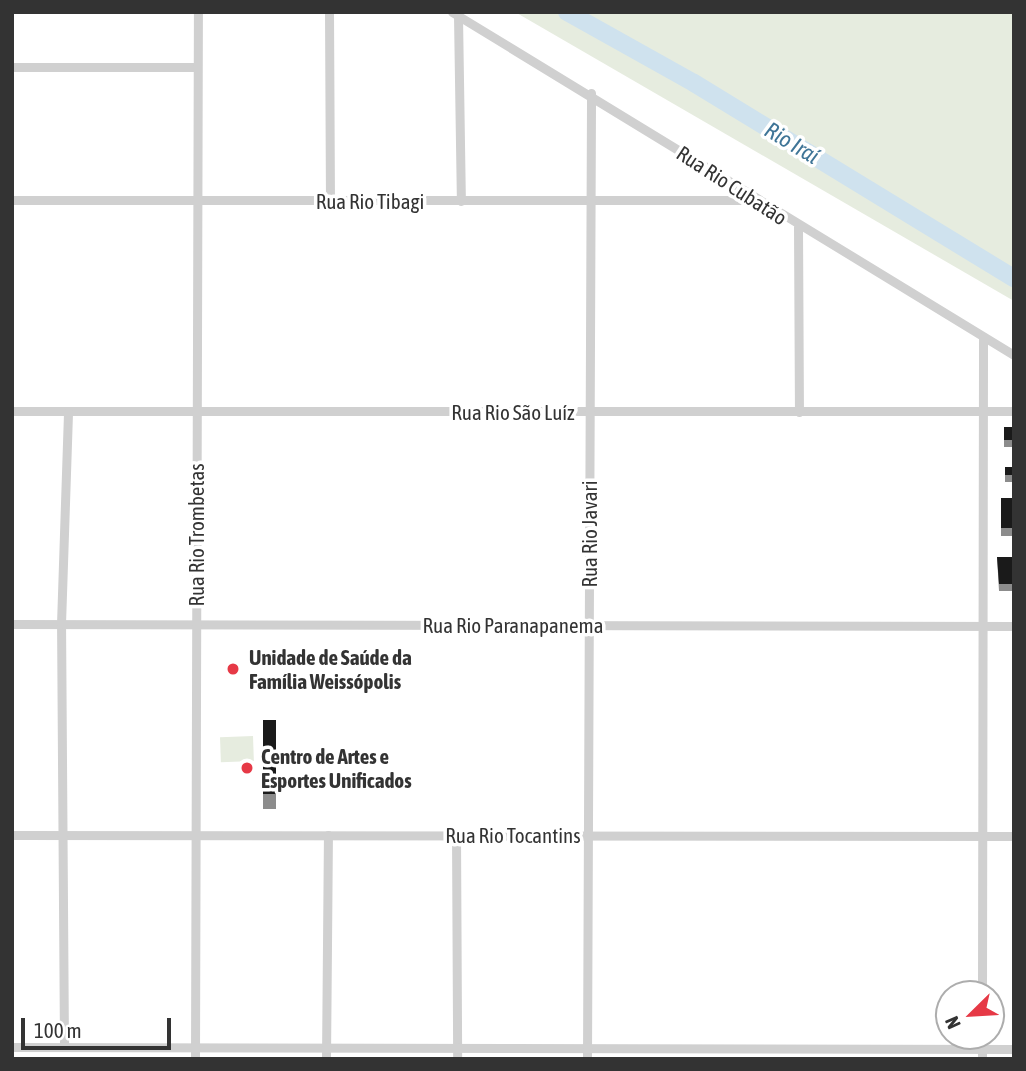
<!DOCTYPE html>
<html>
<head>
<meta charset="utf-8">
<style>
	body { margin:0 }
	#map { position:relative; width:1026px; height:1071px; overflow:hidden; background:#fff; font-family:"Asap Condensed",sans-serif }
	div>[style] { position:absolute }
	.green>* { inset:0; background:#e6ecdf; transform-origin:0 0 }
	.river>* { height:18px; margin:-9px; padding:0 9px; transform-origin:9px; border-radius:9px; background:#cfe2ee }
	.minor>* { height:9px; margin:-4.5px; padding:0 4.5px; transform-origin:4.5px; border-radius:4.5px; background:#d0d0d0 }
	.wall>* { inset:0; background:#8c8c8c; transform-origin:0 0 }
	.building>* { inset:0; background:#1a1a1a; transform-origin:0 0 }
	.dots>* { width:19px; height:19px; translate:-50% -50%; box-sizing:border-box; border:4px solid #fff; border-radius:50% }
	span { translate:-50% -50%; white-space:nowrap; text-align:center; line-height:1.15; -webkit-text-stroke:7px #fff; paint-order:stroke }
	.street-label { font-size:21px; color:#333 }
	.poi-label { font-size:21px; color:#333; font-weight:700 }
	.left { translate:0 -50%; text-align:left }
	.water-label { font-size:23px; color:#3f7597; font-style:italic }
	.frame { position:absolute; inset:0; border:14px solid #333; pointer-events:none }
	.north { position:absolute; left:935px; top:980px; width:70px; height:70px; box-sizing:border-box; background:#fff; border:2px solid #adadad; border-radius:50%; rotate:246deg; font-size:19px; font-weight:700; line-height:28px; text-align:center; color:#333 }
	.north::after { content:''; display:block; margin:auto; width:24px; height:32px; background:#e63946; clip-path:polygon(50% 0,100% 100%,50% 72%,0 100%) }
	.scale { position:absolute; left:21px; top:1018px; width:150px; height:32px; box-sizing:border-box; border:4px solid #333; border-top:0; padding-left:9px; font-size:21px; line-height:24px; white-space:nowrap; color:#333; -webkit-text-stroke:5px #fff; paint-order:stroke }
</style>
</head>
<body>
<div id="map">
	<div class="green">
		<i style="clip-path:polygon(515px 12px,1014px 12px,1014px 301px)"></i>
		<i style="left:253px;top:736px;width:25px;height:33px;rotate:88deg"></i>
	</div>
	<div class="river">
		<i style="left:567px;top:12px;width:145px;rotate:29.2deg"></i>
		<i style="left:694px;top:83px;width:375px;rotate:31.4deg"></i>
	</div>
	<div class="minor">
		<i style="left:329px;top:12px;width:189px;rotate:89.7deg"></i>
		<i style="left:452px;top:12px;width:658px;rotate:31.4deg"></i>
		<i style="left:458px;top:16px;width:185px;rotate:89.1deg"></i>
		<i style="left:12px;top:67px;width:184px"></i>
		<i style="left:12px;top:200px;width:744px"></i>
		<i style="left:798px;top:227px;width:185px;rotate:89.7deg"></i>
		<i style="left:12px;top:411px;width:1002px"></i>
		<i style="left:12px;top:624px;width:1002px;rotate:0.11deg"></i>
		<i style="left:456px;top:834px;width:225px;rotate:89.7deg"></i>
		<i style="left:12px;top:835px;width:1002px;rotate:0.06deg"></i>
		<i style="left:982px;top:994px;width:657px;rotate:-89.91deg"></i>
		<i style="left:12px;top:1047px;width:1002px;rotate:0.11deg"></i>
		<i style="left:64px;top:1047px;width:423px;rotate:-90.4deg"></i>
		<i style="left:61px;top:624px;width:212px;rotate:-88.1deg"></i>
		<i style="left:195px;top:1059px;width:1047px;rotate:-89.84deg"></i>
		<i style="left:326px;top:1059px;width:224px;rotate:-89.5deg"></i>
		<i style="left:587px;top:1059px;width:966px;rotate:-89.76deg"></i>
		<i style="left:982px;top:1059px;width:23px;rotate:-90deg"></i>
	</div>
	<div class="wall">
		<i style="left:1004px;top:427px;width:10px;height:20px"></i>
		<i style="clip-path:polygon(1014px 451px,1014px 482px,1005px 482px,1005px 467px,1012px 467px)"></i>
		<i style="left:1001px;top:498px;width:13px;height:38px"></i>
		<i style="clip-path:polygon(1014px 542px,1014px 610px,1013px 610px,1013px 591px,999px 591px,997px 557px,1012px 557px)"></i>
		<i style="left:276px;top:720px;width:89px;height:13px;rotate:90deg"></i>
	</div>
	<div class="building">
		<i style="left:1004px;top:427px;width:10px;height:13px"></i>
		<i style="clip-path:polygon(1012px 451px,1014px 451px,1014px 475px,1005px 475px,1005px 467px,1012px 467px)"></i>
		<i style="left:1001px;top:498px;width:13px;height:30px"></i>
		<i style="clip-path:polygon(1012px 542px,1014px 542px,1014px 603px,1013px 584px,999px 584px,997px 557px,1012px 557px)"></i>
		<i style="left:276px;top:720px;width:74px;height:13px;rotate:90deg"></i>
	</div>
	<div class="dots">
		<i style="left:233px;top:669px;background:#e63946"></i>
		<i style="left:247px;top:768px;background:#e63946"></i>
	</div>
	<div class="street-label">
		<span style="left:732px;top:185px;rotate:33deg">Rua Rio Cubatão</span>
		<span style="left:370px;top:201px">Rua Rio Tibagi</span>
		<span style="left:513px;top:412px">Rua Rio São Luíz</span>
		<span style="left:589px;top:534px;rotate:-90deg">Rua Rio Javari</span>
		<span style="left:196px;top:535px;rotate:-90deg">Rua Rio Trombetas</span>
		<span style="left:513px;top:625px">Rua Rio Paranapanema</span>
		<span style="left:513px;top:835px">Rua Rio Tocantins</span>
	</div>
	<div class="poi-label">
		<span class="left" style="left:249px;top:669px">Unidade de Saúde da<br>Família Weissópolis</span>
		<span class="left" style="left:261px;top:768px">Centro de Artes e<br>Esportes Unificados</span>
	</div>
	<div class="water-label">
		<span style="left:792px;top:143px;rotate:31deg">Rio Iraí</span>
	</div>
	<div class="frame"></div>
	<div class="north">N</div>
	<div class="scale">100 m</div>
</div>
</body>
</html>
